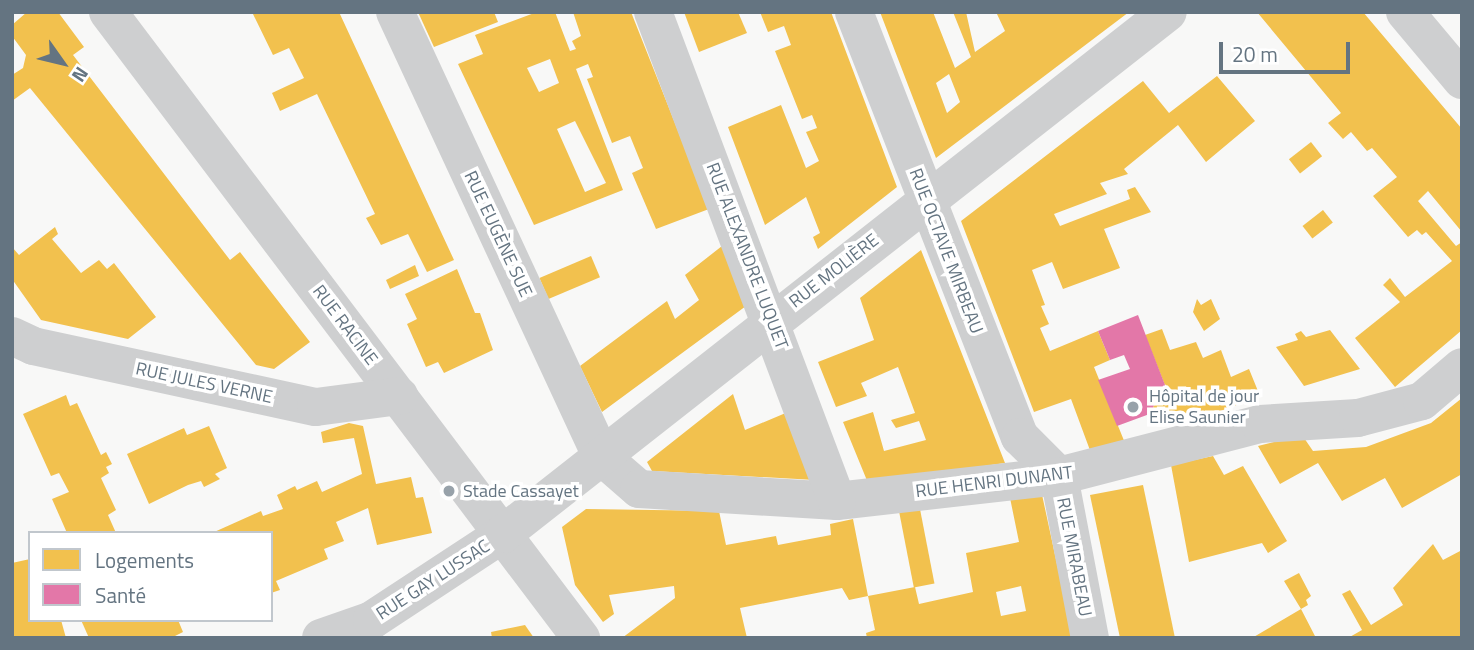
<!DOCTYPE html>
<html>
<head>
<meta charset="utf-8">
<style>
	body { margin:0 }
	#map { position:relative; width:1474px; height:650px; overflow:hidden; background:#f8f8f7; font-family:"Titillium Web",sans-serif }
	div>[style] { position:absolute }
	.homes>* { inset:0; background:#f2c14e; transform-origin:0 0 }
	.health>* { inset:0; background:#e377a8 }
	.minor>* { height:38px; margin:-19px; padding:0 19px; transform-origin:19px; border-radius:19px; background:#cecfd0 }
	.dots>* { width:19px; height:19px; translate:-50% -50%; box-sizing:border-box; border:4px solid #fff; border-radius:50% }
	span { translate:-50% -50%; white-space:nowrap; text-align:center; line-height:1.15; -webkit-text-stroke:7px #fff; paint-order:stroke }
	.street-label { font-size:18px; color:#647481 }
	.poi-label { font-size:18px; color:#647481 }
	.left { translate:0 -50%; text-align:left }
	.frame { position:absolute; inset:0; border:14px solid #647481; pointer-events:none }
	.legend { position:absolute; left:28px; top:531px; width:245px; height:91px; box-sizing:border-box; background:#fff; border:2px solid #c1c7cd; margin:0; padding:9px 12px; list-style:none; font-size:21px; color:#647481 }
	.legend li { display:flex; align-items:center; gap:14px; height:35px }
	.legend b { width:35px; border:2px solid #c1c7cd }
	.north { position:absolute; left:28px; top:28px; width:70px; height:70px; -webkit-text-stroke:5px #fff; paint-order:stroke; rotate:124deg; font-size:19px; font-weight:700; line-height:28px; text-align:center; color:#647481 }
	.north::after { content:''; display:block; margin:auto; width:24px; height:32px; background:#647481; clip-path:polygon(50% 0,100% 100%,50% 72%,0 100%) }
	.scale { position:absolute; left:1219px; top:42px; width:131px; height:32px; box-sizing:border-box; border:4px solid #647481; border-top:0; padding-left:9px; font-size:21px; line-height:24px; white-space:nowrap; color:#647481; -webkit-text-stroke:5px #fff; paint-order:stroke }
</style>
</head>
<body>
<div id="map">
	<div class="homes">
		<i style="clip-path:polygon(27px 12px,58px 12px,84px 47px,73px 55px,230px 260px,240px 252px,310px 342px,274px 369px,256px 365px,30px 88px,12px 101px,12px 75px,23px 68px,26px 55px,12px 36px,12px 25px)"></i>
		<i style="clip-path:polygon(252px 12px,339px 12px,454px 260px,427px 272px,408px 234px,381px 245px,366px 218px,375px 214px,317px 94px,280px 111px,272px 93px,304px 78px,289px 48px,273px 55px)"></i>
		<i style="clip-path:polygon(418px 12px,494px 12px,498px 22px,434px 47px)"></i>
		<i style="clip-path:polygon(evenodd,537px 12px,555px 12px,570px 51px,576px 49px,572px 41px,581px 36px,573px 12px,631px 12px,709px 209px,656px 229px,632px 173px,643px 168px,630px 136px,612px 143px,587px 79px,593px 77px,588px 64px,576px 69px,623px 190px,534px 225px,458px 64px,483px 54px,475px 35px,537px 12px,550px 59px,559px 83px,539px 92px,527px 68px,550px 59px,537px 12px,575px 121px,606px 183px,585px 192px,557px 129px,575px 121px)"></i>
		<i style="clip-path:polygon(684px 12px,738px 12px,747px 33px,699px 52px)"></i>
		<i style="clip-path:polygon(760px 12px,831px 12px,897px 187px,818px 249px,813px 237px,820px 233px,806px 197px,765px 225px,728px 127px,781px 105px,806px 168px,819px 161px,806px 132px,817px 128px,812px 115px,802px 119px,775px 51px,791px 45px,784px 26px,768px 32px)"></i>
		<i style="clip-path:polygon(evenodd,880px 12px,933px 12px,955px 68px,971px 57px,953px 12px,966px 12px,975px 52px,1005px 31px,996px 12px,1129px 12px,936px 158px,880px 12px,949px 74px,960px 102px,947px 113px,936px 83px,949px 74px)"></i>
		<i style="clip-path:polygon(1257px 12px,1363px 12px,1462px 129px,1462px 232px,1428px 191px,1418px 201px,1456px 246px,1462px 242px,1462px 330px,1395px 387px,1355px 338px,1400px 302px,1383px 285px,1390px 278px,1405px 297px,1452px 261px,1426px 232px,1422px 235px,1417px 230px,1408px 237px,1373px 196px,1397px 177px,1372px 148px,1367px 151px,1351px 132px,1343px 139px,1328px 123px,1341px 113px)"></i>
		<i style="clip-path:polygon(1217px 76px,1255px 121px,1206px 162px,1178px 125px,1124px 169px,1128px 174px,1100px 183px,1107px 194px,1054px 214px,1060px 226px,1130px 199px,1127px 190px,1135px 187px,1151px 212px,1104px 229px,1120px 268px,1063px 289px,1052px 262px,1032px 270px,1045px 305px,1041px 306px,1049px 324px,1040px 328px,1050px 351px,1098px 331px,1110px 360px,1094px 367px,1125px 443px,1091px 453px,1071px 399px,1034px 412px,961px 221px,1143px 81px,1169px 113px)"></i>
		<i style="left:1311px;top:142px;width:18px;height:28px;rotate:52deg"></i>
		<i style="left:1323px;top:210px;width:16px;height:26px;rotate:52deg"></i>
		<i style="clip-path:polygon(55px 227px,58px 234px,52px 239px,81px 273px,99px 260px,107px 269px,114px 263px,156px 317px,128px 339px,41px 320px,12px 279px,12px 247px,19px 255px)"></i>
		<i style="clip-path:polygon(722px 246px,746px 306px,602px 412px,580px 366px,667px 301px,675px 319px,699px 300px,685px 275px)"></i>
		<i style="clip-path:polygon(921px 250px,1005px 463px,868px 483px,843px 422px,873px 412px,884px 451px,926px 440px,919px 421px,896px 428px,891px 420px,915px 413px,898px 367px,861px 383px,867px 396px,836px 407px,818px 362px,874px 340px,860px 298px)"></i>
		<i style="left:591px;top:256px;width:23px;height:56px;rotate:67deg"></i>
		<i style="clip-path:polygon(415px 265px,419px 276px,390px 289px,386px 280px)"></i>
		<i style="clip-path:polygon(457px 269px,475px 313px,480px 313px,493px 350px,444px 373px,438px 362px,426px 367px,407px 324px,417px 319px,405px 294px)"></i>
		<i style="clip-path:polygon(1197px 299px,1201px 305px,1211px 299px,1220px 319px,1204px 331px,1193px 312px)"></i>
		<i style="clip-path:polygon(1162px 329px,1170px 350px,1196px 342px,1203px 358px,1221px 350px,1231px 377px,1249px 369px,1260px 396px,1181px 426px,1177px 415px,1159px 421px,1153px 406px,1170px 398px,1145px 335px)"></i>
		<i style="clip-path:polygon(1330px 330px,1360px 369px,1304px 386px,1276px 347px,1298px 340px,1295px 334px,1301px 331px,1306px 337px)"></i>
		<i style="clip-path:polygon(733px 394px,745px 430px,788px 412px,815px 480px,652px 471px,647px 462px)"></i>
		<i style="clip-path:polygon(66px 395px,70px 406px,77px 403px,101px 455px,106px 452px,112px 464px,106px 467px,109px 473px,101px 478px,116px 510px,108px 515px,116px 533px,67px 533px,52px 499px,69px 492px,59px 473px,51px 476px,23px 414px)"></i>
		<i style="clip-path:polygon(1462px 398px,1462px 474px,1402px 508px,1385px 478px,1342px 501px,1318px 463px,1280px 484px,1258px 446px,1302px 435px,1313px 451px,1366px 447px,1431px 423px)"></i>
		<i style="clip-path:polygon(349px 423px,363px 426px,376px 484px,411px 477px,416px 498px,423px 497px,432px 533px,377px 545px,368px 508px,336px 522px,344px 541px,324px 549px,328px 559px,276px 581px,280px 590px,271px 593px,271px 533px,212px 533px,261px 511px,263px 516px,283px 509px,277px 495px,295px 486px,297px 490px,317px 481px,322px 492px,362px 474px,354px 438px,323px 443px,321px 432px)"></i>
		<i style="clip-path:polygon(209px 426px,227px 468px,215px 474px,220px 479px,204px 487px,201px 481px,188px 485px,149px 504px,127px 454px,184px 428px,187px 435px)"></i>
		<i style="clip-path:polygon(1213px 456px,1224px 475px,1243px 466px,1287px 541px,1268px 553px,1262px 543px,1189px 562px,1171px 465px)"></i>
		<i style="clip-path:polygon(1143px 485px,1158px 556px,1175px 638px,1120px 638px,1090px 495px)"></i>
		<i style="clip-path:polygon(evenodd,1041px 490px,1073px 638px,867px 638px,866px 633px,875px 630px,868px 596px,915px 587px,919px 604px,973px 592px,966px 553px,1019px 542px,1009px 493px,1041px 490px,1021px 586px,1026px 611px,1001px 616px,996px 592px,1021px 586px)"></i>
		<i style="left:919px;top:504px;width:81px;height:21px;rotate:79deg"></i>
		<i style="clip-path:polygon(586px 509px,719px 511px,726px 545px,776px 536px,778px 545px,831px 535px,830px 524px,853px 519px,868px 596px,849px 600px,842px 588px,740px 608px,747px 638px,622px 638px,675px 598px,674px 586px,609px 595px,614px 614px,603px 622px,575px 585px,562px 527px)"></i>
		<i style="clip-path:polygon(1433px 544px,1443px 560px,1462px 550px,1462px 638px,1348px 638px,1362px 630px,1342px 594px,1350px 590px,1371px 625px,1403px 605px,1393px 588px)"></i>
		<i style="clip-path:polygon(30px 559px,30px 620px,61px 620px,66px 638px,12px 638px,12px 563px)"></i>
		<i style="clip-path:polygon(1299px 573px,1311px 596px,1306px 600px,1308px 605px,1301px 609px,1316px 638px,1252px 638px,1301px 609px,1284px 581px)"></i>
		<i style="clip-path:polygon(81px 620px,178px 620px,183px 632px,171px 638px,89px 638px)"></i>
		<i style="clip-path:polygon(525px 625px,534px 638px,492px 638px,491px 632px)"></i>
	</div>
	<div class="health">
		<i style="clip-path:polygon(1138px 315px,1170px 398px,1153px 406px,1155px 412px,1117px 426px,1098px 380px,1130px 369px,1124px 355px,1110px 360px,1098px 331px)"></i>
	</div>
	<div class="minor">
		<i style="left:108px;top:12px;width:785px;rotate:52.93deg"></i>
		<i style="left:395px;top:12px;width:491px;rotate:65.1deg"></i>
		<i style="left:602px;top:457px;width:49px;rotate:40.9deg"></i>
		<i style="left:639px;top:489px;width:198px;rotate:3.5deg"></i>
		<i style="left:837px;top:501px;width:223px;rotate:-6.4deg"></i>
		<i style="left:1059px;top:476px;width:208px;rotate:-14.5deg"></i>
		<i style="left:1260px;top:424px;width:98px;rotate:-3.5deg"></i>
		<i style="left:1358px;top:418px;width:66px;rotate:-14.9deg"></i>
		<i style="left:1422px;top:401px;width:52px;rotate:-40.4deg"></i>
		<i style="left:653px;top:12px;width:522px;rotate:69.38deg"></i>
		<i style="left:854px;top:12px;width:456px;rotate:68.7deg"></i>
		<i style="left:1020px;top:437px;width:55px;rotate:45deg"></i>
		<i style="left:1059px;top:476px;width:165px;rotate:79.2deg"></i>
		<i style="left:1405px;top:12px;width:89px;rotate:50deg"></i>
		<i style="left:12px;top:336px;width:23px;rotate:25deg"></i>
		<i style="left:33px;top:346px;width:289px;rotate:12.2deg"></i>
		<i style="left:316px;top:407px;width:84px;rotate:-7.5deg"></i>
		<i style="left:321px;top:638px;width:54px;rotate:-19.4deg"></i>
		<i style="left:372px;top:620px;width:157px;rotate:-33.3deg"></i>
		<i style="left:503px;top:534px;width:845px;rotate:-38.13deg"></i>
	</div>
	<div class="dots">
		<i style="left:1133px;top:407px;background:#98a2aa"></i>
		<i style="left:449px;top:491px;background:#98a2aa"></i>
	</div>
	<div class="street-label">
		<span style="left:498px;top:234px;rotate:65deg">RUE EUGÈNE SUE</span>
		<span style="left:946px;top:251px;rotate:69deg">RUE OCTAVE MIRBEAU</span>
		<span style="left:747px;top:256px;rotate:69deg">RUE ALEXANDRE LUQUET</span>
		<span style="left:834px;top:271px;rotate:-38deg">RUE MOLIÈRE</span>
		<span style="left:345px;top:325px;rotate:53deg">RUE RACINE</span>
		<span style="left:204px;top:383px;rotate:12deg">RUE JULES VERNE</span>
		<span style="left:994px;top:482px;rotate:-7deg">RUE HENRI DUNANT</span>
		<span style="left:1074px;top:557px;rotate:79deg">RUE MIRABEAU</span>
		<span style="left:433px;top:580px;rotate:-33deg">RUE GAY LUSSAC</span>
	</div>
	<div class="poi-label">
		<span class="left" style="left:1149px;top:407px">Hôpital de jour<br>Elise Saunier</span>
		<span class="left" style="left:463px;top:491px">Stade Cassayet</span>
	</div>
	<div class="frame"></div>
	<ul class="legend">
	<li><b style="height:19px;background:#f2c14e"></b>Logements</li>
	<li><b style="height:19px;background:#e377a8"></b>Santé</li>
	</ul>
	<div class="north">N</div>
	<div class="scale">20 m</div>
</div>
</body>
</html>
